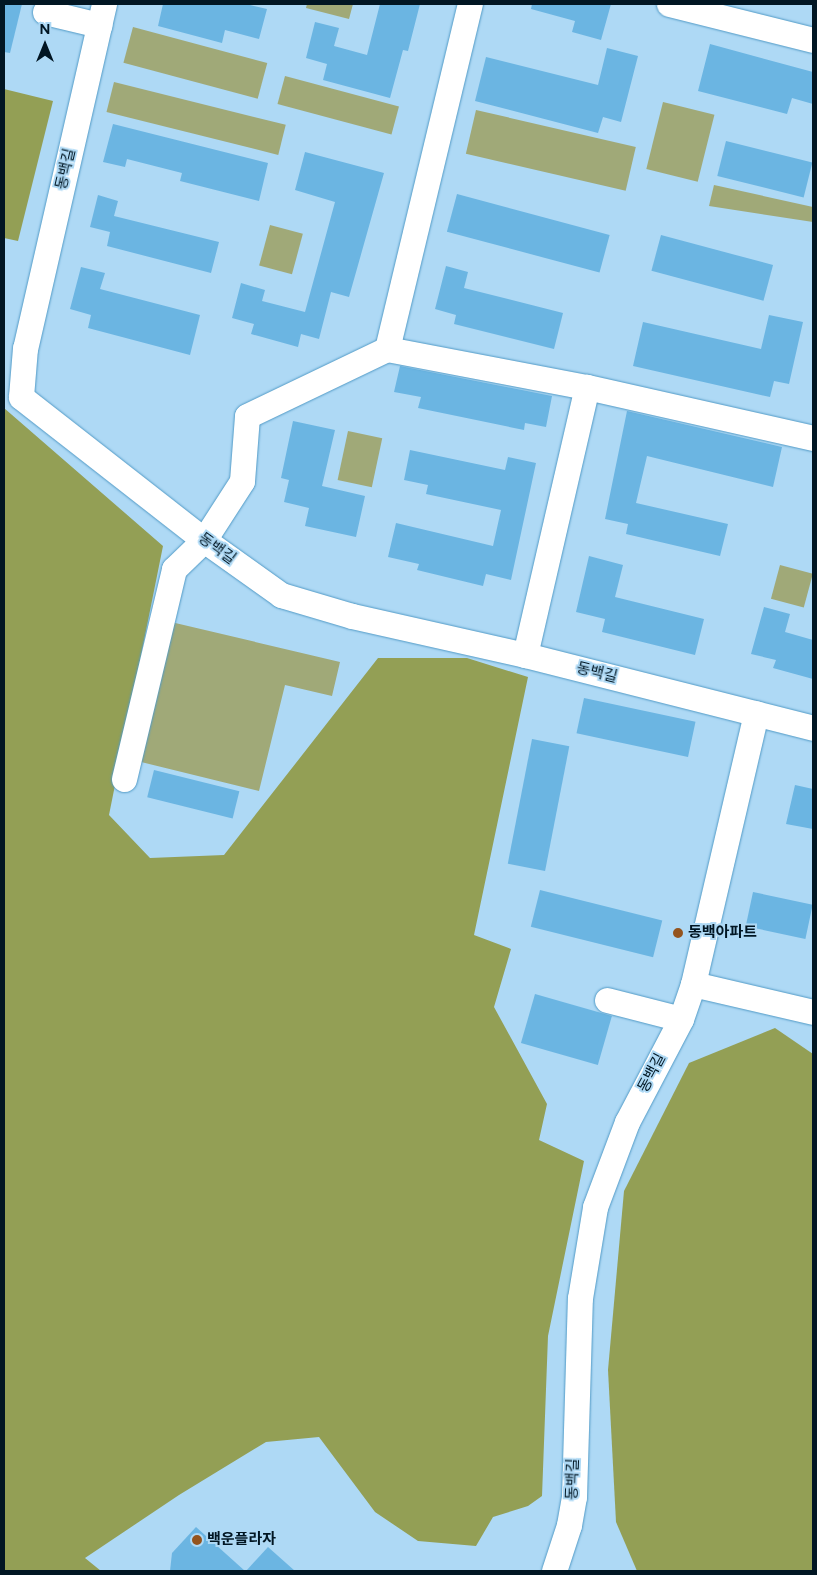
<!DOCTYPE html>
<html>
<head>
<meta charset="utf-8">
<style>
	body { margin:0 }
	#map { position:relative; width:817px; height:1575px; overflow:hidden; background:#aed9f5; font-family:Figtree,"Noto Sans KR",sans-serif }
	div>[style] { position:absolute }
	.green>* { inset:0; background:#a0a978; transform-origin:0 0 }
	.forest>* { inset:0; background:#939f55 }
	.building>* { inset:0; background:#6bb5e2; transform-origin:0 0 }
	.roads { filter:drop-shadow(0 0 1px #519ac6) drop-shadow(0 0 1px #519ac6) }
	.minor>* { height:25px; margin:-12.5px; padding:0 12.5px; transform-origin:12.5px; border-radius:12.5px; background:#fff }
	.dots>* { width:14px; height:14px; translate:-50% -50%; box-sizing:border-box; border:2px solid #aed9f5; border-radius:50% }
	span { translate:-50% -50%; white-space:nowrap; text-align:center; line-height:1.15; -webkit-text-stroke:4px #aed9f5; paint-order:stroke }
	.street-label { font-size:15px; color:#011623 }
	.poi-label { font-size:15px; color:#011623; font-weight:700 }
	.left { translate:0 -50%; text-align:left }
	.frame { position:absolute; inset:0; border:5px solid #011623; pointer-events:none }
	.north { position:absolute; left:20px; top:20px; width:50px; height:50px; -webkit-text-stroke:4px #aed9f5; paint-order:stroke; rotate:0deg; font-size:14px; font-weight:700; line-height:20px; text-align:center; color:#011623 }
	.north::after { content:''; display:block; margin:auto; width:18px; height:22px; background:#011623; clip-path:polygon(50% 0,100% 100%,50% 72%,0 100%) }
</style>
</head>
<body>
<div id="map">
	<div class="green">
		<i style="clip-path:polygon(307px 4px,353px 4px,349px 19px,306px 8px)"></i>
		<i style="left:133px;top:27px;width:139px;height:37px;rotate:15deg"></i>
		<i style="left:285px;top:76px;width:118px;height:29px;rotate:15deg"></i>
		<i style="left:114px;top:82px;width:177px;height:31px;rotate:14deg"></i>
		<i style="left:663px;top:102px;width:53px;height:69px;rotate:14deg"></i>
		<i style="left:476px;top:110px;width:164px;height:45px;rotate:13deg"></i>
		<i style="clip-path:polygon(714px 185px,813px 207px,813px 222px,709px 206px)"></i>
		<i style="left:270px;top:225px;width:34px;height:42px;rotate:15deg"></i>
		<i style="left:348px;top:431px;width:35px;height:50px;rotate:12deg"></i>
		<i style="left:780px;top:565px;width:34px;height:35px;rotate:15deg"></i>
		<i style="clip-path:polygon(171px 622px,340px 662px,332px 696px,285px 685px,259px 791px,137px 761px)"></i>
	</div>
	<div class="forest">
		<i style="clip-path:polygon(4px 89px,53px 101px,18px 241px,4px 238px)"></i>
		<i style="clip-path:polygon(4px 408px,163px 546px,109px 815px,150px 858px,224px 855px,378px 658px,467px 658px,528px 677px,474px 935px,511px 949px,494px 1007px,547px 1104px,539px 1140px,584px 1161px,548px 1336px,542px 1496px,528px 1506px,493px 1517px,476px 1546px,418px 1541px,375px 1512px,319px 1437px,266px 1442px,179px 1495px,85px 1558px,101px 1571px,4px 1571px)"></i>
		<i style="clip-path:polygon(775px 1028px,813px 1054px,813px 1571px,637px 1571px,616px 1522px,608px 1370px,624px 1191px,689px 1063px)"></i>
	</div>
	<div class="building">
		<i style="clip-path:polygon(4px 4px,22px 4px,10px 53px,4px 52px)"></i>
		<i style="clip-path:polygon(163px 4px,246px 4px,267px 9px,259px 39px,225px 30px,222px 43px,158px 26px)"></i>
		<i style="clip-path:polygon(380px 4px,420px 4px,408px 51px,403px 50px,390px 98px,323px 80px,327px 64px,306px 58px,315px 22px,339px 28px,334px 46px,367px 55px)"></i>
		<i style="clip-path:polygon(532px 4px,611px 4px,601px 40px,572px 32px,575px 21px,531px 9px)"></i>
		<i style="clip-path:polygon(710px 44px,813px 72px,813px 104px,792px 98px,787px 114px,698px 91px)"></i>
		<i style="clip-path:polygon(607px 48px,638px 56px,621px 122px,603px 117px,598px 133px,475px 101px,486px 57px,598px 85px)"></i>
		<i style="clip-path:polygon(113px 124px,268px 163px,259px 201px,180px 181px,182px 173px,127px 159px,125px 167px,103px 162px)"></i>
		<i style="left:726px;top:141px;width:89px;height:36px;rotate:14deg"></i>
		<i style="clip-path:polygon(305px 152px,384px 173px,349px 297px,331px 292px,319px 339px,301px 334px,298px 347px,251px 334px,254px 324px,232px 318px,241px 283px,265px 290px,262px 301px,305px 312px,335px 202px,295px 190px)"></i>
		<i style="left:457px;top:194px;width:158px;height:39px;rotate:15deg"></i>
		<i style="clip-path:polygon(98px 195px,118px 201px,114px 216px,219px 242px,211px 273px,107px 246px,110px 232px,90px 227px)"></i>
		<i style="left:661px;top:235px;width:116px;height:37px;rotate:15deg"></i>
		<i style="clip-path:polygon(446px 266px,468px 272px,464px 288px,563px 313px,554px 349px,454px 324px,456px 315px,435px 309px)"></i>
		<i style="clip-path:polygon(81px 267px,105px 273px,100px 289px,200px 315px,190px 355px,88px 328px,91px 315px,70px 309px)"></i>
		<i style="clip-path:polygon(769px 315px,803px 322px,789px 384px,774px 381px,770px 397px,633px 366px,643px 322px,761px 349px)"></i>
		<i style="clip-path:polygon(400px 366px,552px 396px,546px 427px,525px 423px,524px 430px,418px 408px,421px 397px,394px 392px)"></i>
		<i style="clip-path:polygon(627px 411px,782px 447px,773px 487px,647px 456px,636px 503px,728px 524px,720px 556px,626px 534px,628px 524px,605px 519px)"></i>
		<i style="clip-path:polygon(293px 421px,335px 430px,322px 486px,365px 496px,356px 537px,305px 526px,309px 508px,284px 502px,289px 480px,281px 478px)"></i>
		<i style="clip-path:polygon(410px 450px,505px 470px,508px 457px,536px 463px,511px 580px,486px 574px,483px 586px,417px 570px,419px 564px,388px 557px,396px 523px,493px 546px,501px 510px,426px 494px,428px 485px,404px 480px)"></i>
		<i style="clip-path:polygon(589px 556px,623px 565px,615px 597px,704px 619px,695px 655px,602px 632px,605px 619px,576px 612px)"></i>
		<i style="clip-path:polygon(764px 607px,790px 614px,785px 632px,813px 640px,813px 679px,773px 668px,776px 660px,751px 654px)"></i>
		<i style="left:584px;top:698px;width:114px;height:36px;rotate:12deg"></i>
		<i style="left:532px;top:739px;width:38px;height:127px;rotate:11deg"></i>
		<i style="left:154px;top:770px;width:88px;height:28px;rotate:14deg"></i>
		<i style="clip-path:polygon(795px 785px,813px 789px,813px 829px,786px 824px)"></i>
		<i style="left:540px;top:890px;width:126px;height:38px;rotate:14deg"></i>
		<i style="left:753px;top:892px;width:61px;height:35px;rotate:12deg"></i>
		<i style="left:535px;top:994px;width:80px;height:51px;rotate:16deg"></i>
		<i style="clip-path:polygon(196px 1527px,245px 1571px,170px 1571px,172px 1553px)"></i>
		<i style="clip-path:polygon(268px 1547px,295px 1571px,246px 1571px)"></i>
	</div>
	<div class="roads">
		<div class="minor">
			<i style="left:104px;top:4px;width:353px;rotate:102.9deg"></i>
			<i style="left:25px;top:348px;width:49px;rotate:94.7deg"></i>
			<i style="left:21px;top:397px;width:232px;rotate:38deg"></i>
			<i style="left:204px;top:540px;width:95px;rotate:35.5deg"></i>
			<i style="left:281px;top:595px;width:74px;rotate:16.5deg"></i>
			<i style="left:352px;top:616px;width:177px;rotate:12.7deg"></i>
			<i style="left:525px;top:655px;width:297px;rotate:14.2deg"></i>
			<i style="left:669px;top:4px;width:148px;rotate:14deg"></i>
			<i style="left:45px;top:12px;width:56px;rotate:13.5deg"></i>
			<i style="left:387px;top:349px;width:355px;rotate:-76.5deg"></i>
			<i style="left:525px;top:655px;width:275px;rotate:-77deg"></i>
			<i style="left:124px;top:779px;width:216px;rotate:-76.6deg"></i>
			<i style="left:174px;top:569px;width:42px;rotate:-44deg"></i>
			<i style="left:204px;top:540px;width:70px;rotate:-57.2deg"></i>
			<i style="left:242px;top:481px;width:65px;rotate:-85.6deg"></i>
			<i style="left:247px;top:416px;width:155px;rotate:-25.6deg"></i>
			<i style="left:387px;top:349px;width:204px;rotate:10.8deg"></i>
			<i style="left:587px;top:387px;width:232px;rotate:12.7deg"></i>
			<i style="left:693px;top:984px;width:123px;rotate:13.1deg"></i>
			<i style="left:607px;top:1000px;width:76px;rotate:14.4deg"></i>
			<i style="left:554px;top:1571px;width:48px;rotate:-71.9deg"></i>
			<i style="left:569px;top:1525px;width:28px;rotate:-80deg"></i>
			<i style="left:574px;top:1497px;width:199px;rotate:-88.3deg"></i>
			<i style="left:580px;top:1298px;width:92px;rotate:-80.6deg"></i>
			<i style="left:595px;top:1207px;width:91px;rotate:-69.4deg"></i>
			<i style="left:627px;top:1122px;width:116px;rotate:-62.3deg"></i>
			<i style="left:681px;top:1019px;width:37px;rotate:-71deg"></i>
			<i style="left:693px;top:984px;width:278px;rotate:-76.9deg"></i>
		</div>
	</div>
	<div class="dots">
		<i style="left:678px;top:933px;background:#94541e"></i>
		<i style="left:197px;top:1540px;background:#94541e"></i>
	</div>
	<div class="street-label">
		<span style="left:66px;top:169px;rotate:-77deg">동백길</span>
		<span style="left:217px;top:549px;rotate:36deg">동백길</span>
		<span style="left:597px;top:673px;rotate:14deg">동백길</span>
		<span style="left:652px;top:1073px;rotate:-62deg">동백길</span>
		<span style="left:573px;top:1479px;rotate:-88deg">동백길</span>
	</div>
	<div class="poi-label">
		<span class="left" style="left:688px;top:933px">동백아파트</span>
		<span class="left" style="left:207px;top:1540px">백운플라자</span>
	</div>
	<div class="frame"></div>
	<div class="north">N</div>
</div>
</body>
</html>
